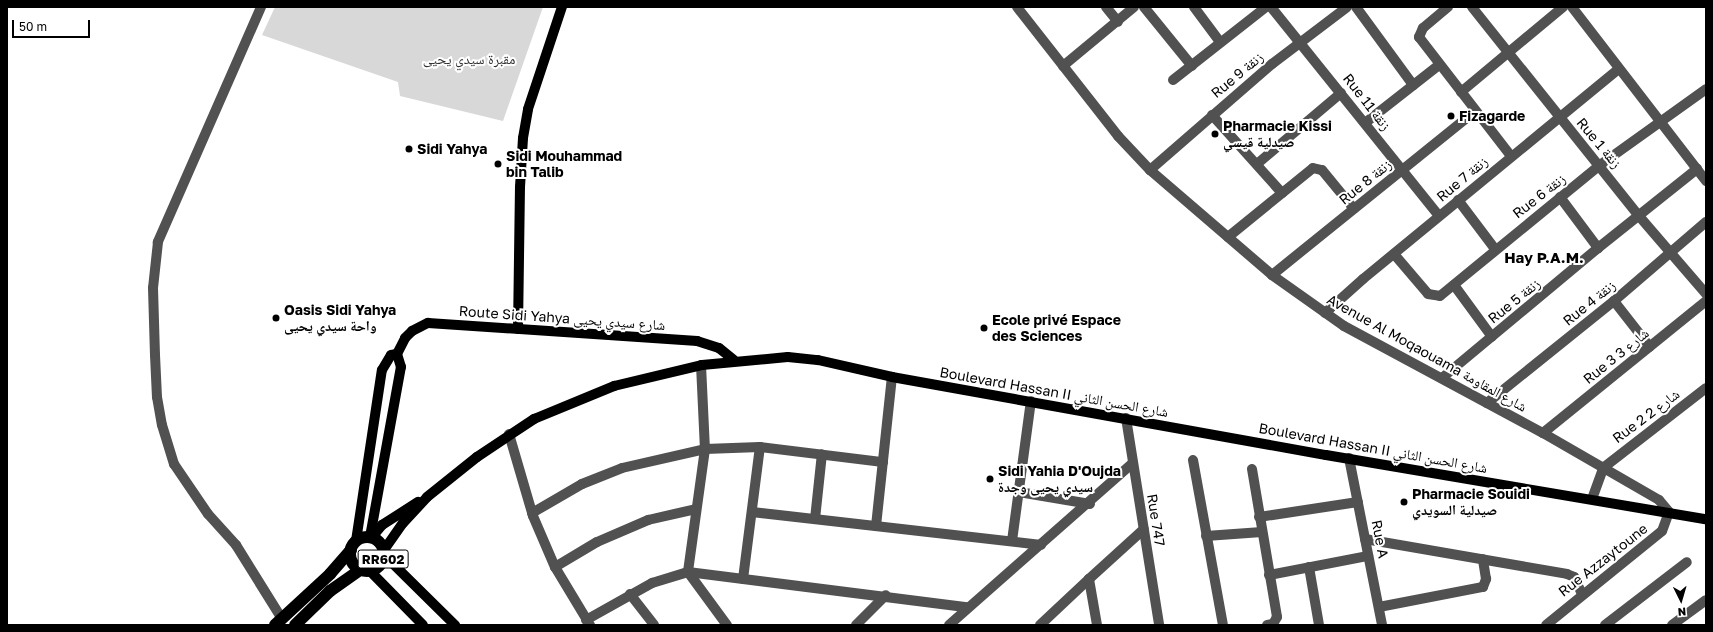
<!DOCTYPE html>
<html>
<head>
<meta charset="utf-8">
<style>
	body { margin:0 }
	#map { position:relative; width:1713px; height:632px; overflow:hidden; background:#fff; font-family:"Golos Text","Noto Naskh Arabic",sans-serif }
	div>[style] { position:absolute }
	.green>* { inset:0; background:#d8d8d8 }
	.minor>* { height:10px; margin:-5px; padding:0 5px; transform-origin:5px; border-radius:5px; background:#515151 }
	.major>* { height:10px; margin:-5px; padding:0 5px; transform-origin:5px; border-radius:5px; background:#000 }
	.highway>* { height:12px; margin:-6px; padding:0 6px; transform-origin:6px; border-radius:6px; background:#000 }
	.highway>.ring { margin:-6px; padding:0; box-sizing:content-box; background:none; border:12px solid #000; border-radius:50% }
	.dots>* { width:11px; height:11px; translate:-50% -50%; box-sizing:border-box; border:2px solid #fff; border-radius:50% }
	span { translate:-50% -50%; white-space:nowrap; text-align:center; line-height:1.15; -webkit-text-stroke:4px #fff; paint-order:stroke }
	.shield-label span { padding:1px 3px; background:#fff; border:1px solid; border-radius:3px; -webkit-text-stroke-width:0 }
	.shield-label { font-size:13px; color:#000; font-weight:700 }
	.park-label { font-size:14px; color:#2f2f2f }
	.street-label { font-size:14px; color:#000 }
	.poi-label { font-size:14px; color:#000; font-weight:700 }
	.left { translate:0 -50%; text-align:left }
	.neighbourhood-label { font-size:15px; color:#000; font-weight:700 }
	.frame { position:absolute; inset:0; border:8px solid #000; pointer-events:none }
	.north { position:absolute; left:1661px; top:580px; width:40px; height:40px; -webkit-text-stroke:3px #fff; paint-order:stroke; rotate:175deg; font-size:11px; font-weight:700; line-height:16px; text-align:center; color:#000 }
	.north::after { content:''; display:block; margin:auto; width:14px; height:18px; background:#000; clip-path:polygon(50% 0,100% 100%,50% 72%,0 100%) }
	.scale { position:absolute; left:12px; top:20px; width:78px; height:18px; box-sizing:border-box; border:2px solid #000; border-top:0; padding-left:5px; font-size:12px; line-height:14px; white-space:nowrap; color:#000; -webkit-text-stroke:3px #fff; paint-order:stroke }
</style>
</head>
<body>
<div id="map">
	<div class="green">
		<i style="clip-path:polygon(275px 7px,543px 7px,503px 121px,400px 96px,398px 82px,262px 35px)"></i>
	</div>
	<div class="minor">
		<i style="left:261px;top:7px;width:257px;rotate:113.7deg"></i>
		<i style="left:158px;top:242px;width:46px;rotate:96.2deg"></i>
		<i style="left:153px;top:288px;width:67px;rotate:88.3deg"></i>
		<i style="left:155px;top:355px;width:42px;rotate:87.3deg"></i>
		<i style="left:157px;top:397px;width:28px;rotate:80deg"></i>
		<i style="left:162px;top:425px;width:41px;rotate:72.9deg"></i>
		<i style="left:174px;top:464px;width:60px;rotate:55.8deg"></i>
		<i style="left:208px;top:514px;width:42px;rotate:47.9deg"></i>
		<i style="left:236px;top:545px;width:87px;rotate:58.1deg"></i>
		<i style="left:1017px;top:7px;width:164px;rotate:51.9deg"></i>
		<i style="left:1118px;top:136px;width:47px;rotate:46.7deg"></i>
		<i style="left:1150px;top:170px;width:161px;rotate:40.7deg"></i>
		<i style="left:1272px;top:275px;width:88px;rotate:35.3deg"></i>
		<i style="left:1344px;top:326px;width:226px;rotate:28.3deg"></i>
		<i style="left:1543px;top:433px;width:134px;rotate:30deg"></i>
		<i style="left:1659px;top:500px;width:16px;rotate:50deg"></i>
		<i style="left:1669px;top:512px;width:20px;rotate:110deg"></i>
		<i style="left:1662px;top:531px;width:149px;rotate:141deg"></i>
		<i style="left:1106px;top:7px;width:19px;rotate:51deg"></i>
		<i style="left:1144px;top:7px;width:76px;rotate:50.9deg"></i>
		<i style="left:1194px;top:7px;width:44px;rotate:53.4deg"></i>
		<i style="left:1271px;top:7px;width:268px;rotate:51.2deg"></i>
		<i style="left:1356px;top:7px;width:97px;rotate:53.8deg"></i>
		<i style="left:1448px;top:7px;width:33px;rotate:140deg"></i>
		<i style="left:1423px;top:28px;width:10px;rotate:114deg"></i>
		<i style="left:1419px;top:37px;width:150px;rotate:52.3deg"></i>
		<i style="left:1472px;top:7px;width:268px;rotate:51.4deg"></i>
		<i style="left:1639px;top:216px;width:103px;rotate:49.3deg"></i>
		<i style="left:1572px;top:7px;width:220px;rotate:52.4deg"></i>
		<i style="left:1063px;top:66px;width:92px;rotate:-39.7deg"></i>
		<i style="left:1173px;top:80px;width:118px;rotate:-38.1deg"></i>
		<i style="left:1461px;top:92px;width:133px;rotate:-39.8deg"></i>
		<i style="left:1212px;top:115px;width:105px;rotate:48.1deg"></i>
		<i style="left:1365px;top:123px;width:94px;rotate:-38.1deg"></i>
		<i style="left:1257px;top:164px;width:110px;rotate:-40.2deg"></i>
		<i style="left:1150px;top:170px;width:162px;rotate:-41deg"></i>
		<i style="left:1272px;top:64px;width:94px;rotate:-37.2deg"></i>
		<i style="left:1560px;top:197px;width:64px;rotate:53.3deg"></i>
		<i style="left:1458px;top:200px;width:61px;rotate:52.9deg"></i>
		<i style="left:1228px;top:237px;width:109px;rotate:-39.1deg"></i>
		<i style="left:1313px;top:168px;width:9px;rotate:13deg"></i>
		<i style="left:1322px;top:170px;width:50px;rotate:50.6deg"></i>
		<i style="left:1394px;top:254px;width:52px;rotate:49.6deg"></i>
		<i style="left:1428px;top:294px;width:12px;rotate:9deg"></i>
		<i style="left:1440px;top:296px;width:207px;rotate:-39.3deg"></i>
		<i style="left:1600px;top:165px;width:130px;rotate:-35.6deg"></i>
		<i style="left:1272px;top:275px;width:261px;rotate:-38.9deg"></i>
		<i style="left:1454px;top:285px;width:64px;rotate:53.8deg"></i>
		<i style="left:1614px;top:301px;width:58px;rotate:52deg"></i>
		<i style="left:1325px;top:313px;width:51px;rotate:-41.8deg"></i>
		<i style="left:1363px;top:279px;width:331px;rotate:-39.4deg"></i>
		<i style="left:701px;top:365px;width:84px;rotate:87.3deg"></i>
		<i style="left:705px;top:449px;width:124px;rotate:97.9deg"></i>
		<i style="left:688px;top:572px;width:66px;rotate:53.7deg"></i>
		<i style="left:1442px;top:378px;width:203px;rotate:-39.8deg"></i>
		<i style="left:1598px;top:248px;width:127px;rotate:-38.6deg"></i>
		<i style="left:1487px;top:403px;width:163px;rotate:-38.8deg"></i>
		<i style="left:1614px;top:301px;width:121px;rotate:-40.7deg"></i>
		<i style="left:1126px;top:418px;width:210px;rotate:80.9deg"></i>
		<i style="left:1543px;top:433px;width:210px;rotate:-39deg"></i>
		<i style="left:509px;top:434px;width:85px;rotate:73.7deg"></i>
		<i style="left:533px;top:516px;width:56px;rotate:66.7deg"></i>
		<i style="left:555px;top:567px;width:68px;rotate:58.9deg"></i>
		<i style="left:1349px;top:458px;width:170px;rotate:78.8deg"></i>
		<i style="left:1193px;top:460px;width:168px;rotate:79.7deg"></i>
		<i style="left:1252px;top:469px;width:150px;rotate:80.4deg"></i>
		<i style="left:1277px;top:617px;width:8px;rotate:120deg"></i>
		<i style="left:1273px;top:624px;width:6px;rotate:171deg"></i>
		<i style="left:1019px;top:492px;width:72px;rotate:9.6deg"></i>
		<i style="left:1592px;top:499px;width:33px;rotate:-70deg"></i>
		<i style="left:1603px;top:468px;width:130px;rotate:-37.8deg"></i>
		<i style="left:752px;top:512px;width:291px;rotate:6.5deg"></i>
		<i style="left:532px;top:513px;width:58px;rotate:-30.1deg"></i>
		<i style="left:582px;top:484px;width:43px;rotate:-21.8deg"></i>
		<i style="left:622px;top:468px;width:85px;rotate:-12.9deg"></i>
		<i style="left:705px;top:449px;width:55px;rotate:-2.1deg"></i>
		<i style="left:760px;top:447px;width:124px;rotate:7deg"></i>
		<i style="left:1259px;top:517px;width:100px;rotate:-8.6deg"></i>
		<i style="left:815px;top:519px;width:65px;rotate:-83.9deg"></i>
		<i style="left:876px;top:526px;width:150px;rotate:-83.9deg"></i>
		<i style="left:1206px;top:536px;width:56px;rotate:-4.1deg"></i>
		<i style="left:1365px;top:539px;width:205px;rotate:9.8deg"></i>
		<i style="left:1567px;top:574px;width:8px;rotate:23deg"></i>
		<i style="left:1574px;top:577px;width:19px;rotate:65deg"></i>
		<i style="left:1012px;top:541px;width:141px;rotate:-82.3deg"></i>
		<i style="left:555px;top:567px;width:49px;rotate:-30.8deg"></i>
		<i style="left:597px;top:542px;width:56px;rotate:-23.3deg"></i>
		<i style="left:648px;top:520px;width:49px;rotate:-12.9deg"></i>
		<i style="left:1309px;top:567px;width:59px;rotate:80.2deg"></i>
		<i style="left:1269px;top:575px;width:101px;rotate:-10.9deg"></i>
		<i style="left:743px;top:579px;width:133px;rotate:-82.7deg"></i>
		<i style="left:630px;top:594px;width:39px;rotate:52deg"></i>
		<i style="left:1379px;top:607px;width:106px;rotate:-10.9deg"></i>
		<i style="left:1483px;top:587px;width:9px;rotate:-69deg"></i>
		<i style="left:1486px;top:579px;width:20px;rotate:-99deg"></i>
		<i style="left:586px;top:620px;width:76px;rotate:-29.3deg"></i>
		<i style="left:652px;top:583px;width:38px;rotate:-17deg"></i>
		<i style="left:688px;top:572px;width:281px;rotate:7.2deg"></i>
		<i style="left:856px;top:625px;width:42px;rotate:-45deg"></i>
		<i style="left:949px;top:625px;width:245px;rotate:-41.4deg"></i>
		<i style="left:1040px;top:625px;width:67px;rotate:-43.2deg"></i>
		<i style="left:1097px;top:625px;width:47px;rotate:-99.9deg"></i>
		<i style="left:1089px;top:579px;width:74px;rotate:-42.3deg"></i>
		<i style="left:1605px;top:625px;width:103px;rotate:-37.5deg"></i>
		<i style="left:1672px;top:625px;width:42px;rotate:-36.3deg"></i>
	</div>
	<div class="major">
		<i style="left:518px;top:329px;width:142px;rotate:-89.2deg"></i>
		<i style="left:520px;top:187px;width:49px;rotate:-86.5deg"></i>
		<i style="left:523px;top:138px;width:29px;rotate:-80deg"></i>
		<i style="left:528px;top:109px;width:108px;rotate:-71.6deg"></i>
		<i style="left:397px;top:354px;width:18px;rotate:-63deg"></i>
		<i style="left:405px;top:338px;width:10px;rotate:-45deg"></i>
		<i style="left:412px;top:331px;width:18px;rotate:-27deg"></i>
		<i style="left:428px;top:323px;width:270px;rotate:3.8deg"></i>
		<i style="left:697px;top:341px;width:23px;rotate:18deg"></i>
		<i style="left:719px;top:348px;width:19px;rotate:39deg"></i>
		<i style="left:370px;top:537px;width:173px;rotate:-79.7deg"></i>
		<i style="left:401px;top:367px;width:14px;rotate:-107deg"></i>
		<i style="left:372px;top:537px;width:16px;rotate:-50deg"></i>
		<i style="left:382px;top:525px;width:43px;rotate:-32.6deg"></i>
		<i style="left:356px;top:541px;width:173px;rotate:-81.4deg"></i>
		<i style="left:382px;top:370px;width:17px;rotate:-59deg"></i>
		<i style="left:391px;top:355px;width:6px;rotate:-9deg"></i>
		<i style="left:384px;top:550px;width:33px;rotate:-55deg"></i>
		<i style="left:403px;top:523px;width:35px;rotate:-47deg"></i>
		<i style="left:427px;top:497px;width:64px;rotate:-38.7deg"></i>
		<i style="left:477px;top:457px;width:69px;rotate:-33.7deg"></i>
		<i style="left:534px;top:419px;width:87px;rotate:-22.4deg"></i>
		<i style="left:614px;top:386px;width:90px;rotate:-13.4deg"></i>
		<i style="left:702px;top:365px;width:86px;rotate:-5.3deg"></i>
		<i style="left:788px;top:357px;width:30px;rotate:6deg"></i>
		<i style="left:818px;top:360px;width:76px;rotate:12.9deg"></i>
		<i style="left:892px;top:377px;width:441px;rotate:10.2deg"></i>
		<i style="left:1326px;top:455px;width:385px;rotate:9.6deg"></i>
		<i style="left:384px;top:555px;width:100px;rotate:44.6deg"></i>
		<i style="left:369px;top:570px;width:77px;rotate:45.5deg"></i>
	</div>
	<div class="highway">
		<i class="ring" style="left:350px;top:537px;width:22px;height:22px"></i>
		<i style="left:275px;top:625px;width:75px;rotate:-42.8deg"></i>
		<i style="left:330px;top:574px;width:32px;rotate:-49deg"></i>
		<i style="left:295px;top:625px;width:49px;rotate:-44.2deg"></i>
		<i style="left:330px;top:591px;width:38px;rotate:-35deg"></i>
	</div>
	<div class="dots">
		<i style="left:1451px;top:116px;background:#000"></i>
		<i style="left:1215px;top:134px;background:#000"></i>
		<i style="left:409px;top:149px;background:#000"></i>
		<i style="left:498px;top:164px;background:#000"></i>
		<i style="left:276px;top:318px;background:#000"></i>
		<i style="left:984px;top:328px;background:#000"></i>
		<i style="left:990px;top:479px;background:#000"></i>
		<i style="left:1404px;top:502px;background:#000"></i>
	</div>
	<div class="shield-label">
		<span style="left:383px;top:559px">RR602</span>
	</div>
	<div class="park-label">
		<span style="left:469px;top:59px">مقبرة سيدي يحيى</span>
	</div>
	<div class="street-label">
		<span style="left:1237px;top:75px;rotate:-40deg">Rue 9 زنقة</span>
		<span style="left:1367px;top:102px;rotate:52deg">Rue 11 زنقة</span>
		<span style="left:1599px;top:143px;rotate:50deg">Rue 1 زنقة</span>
		<span style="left:1462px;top:179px;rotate:-40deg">Rue 7 زنقة</span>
		<span style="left:1365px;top:182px;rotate:-39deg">Rue 8 زنقة</span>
		<span style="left:1539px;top:196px;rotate:-38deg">Rue 6 زنقة</span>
		<span style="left:1514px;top:301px;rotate:-39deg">Rue 5 زنقة</span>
		<span style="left:1589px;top:303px;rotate:-39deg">Rue 4 زنقة</span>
		<span style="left:562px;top:318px;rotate:4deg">Route Sidi Yahya شارع سيدي يحيى</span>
		<span style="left:1427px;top:353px;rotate:29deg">Avenue Al Moqaouama شارع المقاومة</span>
		<span style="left:1616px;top:356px;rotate:-39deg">Rue 3 شارع 3</span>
		<span style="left:1054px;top:392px;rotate:10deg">Boulevard Hassan II شارع الحسن الثاني</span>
		<span style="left:1646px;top:416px;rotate:-37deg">Rue 2 شارع 2</span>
		<span style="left:1373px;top:448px;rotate:10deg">Boulevard Hassan II شارع الحسن الثاني</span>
		<span style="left:1156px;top:520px;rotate:81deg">Rue 747</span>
		<span style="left:1380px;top:539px;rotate:79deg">Rue A</span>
		<span style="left:1603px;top:560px;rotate:-38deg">Rue Azzaytoune</span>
	</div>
	<div class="poi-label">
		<span class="left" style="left:1459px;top:116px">Fizagarde</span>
		<span class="left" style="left:1223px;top:134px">Pharmacie Kissi<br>صيدلية قيسي</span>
		<span class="left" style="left:417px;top:149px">Sidi Yahya</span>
		<span class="left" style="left:506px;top:164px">Sidi Mouhammad<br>bin Talib</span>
		<span class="left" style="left:284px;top:318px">Oasis Sidi Yahya<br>واحة سيدي يحيى</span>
		<span class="left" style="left:992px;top:328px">Ecole privé Espace<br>des Sciences</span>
		<span class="left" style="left:998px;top:479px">Sidi Yahia D'Oujda<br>سيدي يحيى وجدة</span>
		<span class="left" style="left:1412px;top:502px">Pharmacie Souidi<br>صيدلية السويدي</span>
	</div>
	<div class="neighbourhood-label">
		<span style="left:1544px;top:258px">Hay P.A.M.</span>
	</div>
	<div class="frame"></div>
	<div class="north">N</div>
	<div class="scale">50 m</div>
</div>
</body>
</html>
